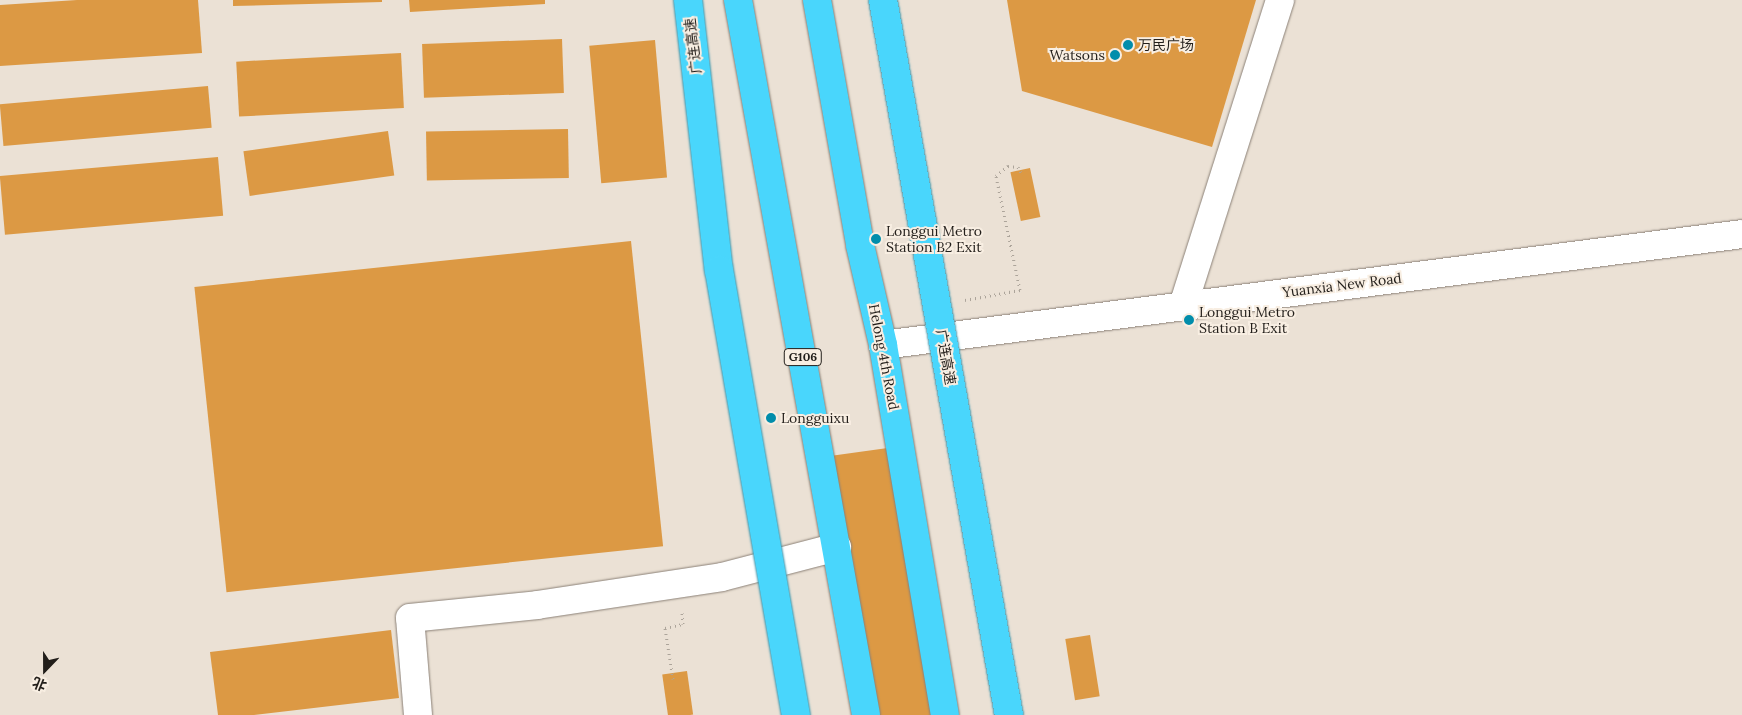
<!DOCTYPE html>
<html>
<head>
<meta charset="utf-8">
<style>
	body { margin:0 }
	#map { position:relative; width:1742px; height:715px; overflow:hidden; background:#ebe1d5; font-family:Lora,"Noto Sans SC",serif }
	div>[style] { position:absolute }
	.building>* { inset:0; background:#dc9944; transform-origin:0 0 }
	.path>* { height:3px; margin-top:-1.5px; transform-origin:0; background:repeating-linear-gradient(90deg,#aca49a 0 1px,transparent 0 5px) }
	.roads { filter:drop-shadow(0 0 1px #8b8177) drop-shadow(0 0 1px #8b8177) }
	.minor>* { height:28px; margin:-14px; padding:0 14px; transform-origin:14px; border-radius:14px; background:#fff }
	.highway>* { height:28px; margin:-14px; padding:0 14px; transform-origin:14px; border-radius:14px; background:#49d6fc }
	.bridges { filter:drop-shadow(0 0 1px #3b96ad) drop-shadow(0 0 1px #3b96ad) }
	.highway-bridge>* { height:28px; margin:-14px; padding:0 14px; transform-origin:14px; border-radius:14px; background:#49d6fc }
	.dots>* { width:14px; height:14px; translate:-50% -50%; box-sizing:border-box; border:2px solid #f8eee2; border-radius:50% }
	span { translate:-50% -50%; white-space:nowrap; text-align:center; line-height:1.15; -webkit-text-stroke:4px #f8eee2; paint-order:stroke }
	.shield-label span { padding:1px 4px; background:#f8eee2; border:1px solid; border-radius:4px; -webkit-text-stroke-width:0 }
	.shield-label { font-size:12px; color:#221e1a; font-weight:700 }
	.poi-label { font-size:14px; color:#221e1a }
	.left { translate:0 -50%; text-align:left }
	.right { translate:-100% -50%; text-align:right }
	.street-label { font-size:14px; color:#221e1a }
	.north { position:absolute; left:20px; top:645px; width:50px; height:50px; -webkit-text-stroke:4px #f8eee2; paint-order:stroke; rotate:202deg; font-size:14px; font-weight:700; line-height:20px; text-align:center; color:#221e1a }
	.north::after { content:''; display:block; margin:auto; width:18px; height:22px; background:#221e1a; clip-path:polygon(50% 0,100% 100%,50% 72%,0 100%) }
</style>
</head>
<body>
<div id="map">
	<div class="building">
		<i style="clip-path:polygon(77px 0,198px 0,202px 53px,0 66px,0 5px)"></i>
		<i style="clip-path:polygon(233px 0,382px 0,382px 2px,233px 6px)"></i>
		<i style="clip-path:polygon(409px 0,545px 0,545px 4px,410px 12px)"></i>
		<i style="clip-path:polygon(1007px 0,1256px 0,1212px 147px,1022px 91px)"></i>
		<i style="left:562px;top:39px;width:54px;height:140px;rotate:88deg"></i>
		<i style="left:655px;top:40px;width:138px;height:66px;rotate:85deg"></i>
		<i style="left:401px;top:53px;width:55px;height:165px;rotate:87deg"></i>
		<i style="left:208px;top:86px;width:42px;height:209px;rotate:85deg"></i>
		<i style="left:568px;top:129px;width:49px;height:142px;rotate:89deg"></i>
		<i style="left:388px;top:131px;width:45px;height:146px;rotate:82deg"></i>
		<i style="left:218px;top:157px;width:59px;height:219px;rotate:85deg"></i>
		<i style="left:1030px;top:168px;width:50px;height:20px;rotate:78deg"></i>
		<i style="left:631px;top:241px;width:307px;height:439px;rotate:84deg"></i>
		<i style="left:902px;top:446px;width:272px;height:69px;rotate:82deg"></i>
		<i style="clip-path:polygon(391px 630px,399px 698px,254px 715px,218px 715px,210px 652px)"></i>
		<i style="left:1090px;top:635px;width:62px;height:25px;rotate:81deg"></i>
		<i style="left:687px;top:671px;width:44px;height:25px;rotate:82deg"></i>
	</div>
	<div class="path">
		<i style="left:965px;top:300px;width:56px;rotate:-10.3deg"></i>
		<i style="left:1020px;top:290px;width:116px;rotate:-101.9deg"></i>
		<i style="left:996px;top:176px;width:16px;rotate:-40deg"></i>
		<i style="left:1008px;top:166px;width:10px;rotate:6deg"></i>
		<i style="left:1018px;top:167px;width:7px;rotate:63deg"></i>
		<i style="left:673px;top:679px;width:52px;rotate:-98.9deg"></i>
		<i style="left:665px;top:628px;width:18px;rotate:-13deg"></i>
		<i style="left:683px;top:624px;width:12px;rotate:-95deg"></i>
	</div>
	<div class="roads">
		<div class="minor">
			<i style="left:1183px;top:306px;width:321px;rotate:-72.4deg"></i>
			<i style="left:883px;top:345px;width:866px;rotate:-7.36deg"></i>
			<i style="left:418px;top:715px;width:97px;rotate:-94.7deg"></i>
			<i style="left:410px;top:618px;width:128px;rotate:-5.8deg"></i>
			<i style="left:537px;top:605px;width:187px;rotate:-8.6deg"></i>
			<i style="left:722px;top:577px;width:119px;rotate:-14.6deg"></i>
		</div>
		<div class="highway">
			<i style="left:738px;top:0;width:726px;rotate:79.85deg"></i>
			<i style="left:817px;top:0;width:249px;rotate:80deg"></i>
			<i style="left:860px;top:245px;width:103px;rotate:77deg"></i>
			<i style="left:883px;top:345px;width:375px;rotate:80.5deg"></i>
		</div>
	</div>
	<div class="bridges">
		<div class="highway-bridge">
			<i style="left:688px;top:0;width:272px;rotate:83.5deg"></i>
			<i style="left:719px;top:270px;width:452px;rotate:80.2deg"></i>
			<i style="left:883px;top:0;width:726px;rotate:80.01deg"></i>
		</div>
	</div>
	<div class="dots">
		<i style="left:1128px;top:45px;background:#018dab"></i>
		<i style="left:1115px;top:55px;background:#018dab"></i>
		<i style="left:876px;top:239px;background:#018dab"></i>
		<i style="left:1189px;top:320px;background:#018dab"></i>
		<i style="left:771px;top:418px;background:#018dab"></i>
	</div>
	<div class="shield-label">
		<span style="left:803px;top:357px">G106</span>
	</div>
	<div class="poi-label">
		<span class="left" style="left:1138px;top:45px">万民广场</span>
		<span class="right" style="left:1105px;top:55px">Watsons</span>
		<span class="left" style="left:886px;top:239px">Longgui Metro<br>Station B2 Exit</span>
		<span class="left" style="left:1199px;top:320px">Longgui Metro<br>Station B Exit</span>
		<span class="left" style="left:781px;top:418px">Longguixu</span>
	</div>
	<div class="street-label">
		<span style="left:693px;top:46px;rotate:-97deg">广连高速</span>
		<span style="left:1342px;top:285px;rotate:-7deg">Yuanxia New Road</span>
		<span style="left:884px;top:357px;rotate:79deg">Helong 4th Road</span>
		<span style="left:946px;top:357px;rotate:80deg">广连高速</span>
	</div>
	<div class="north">北</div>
</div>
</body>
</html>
